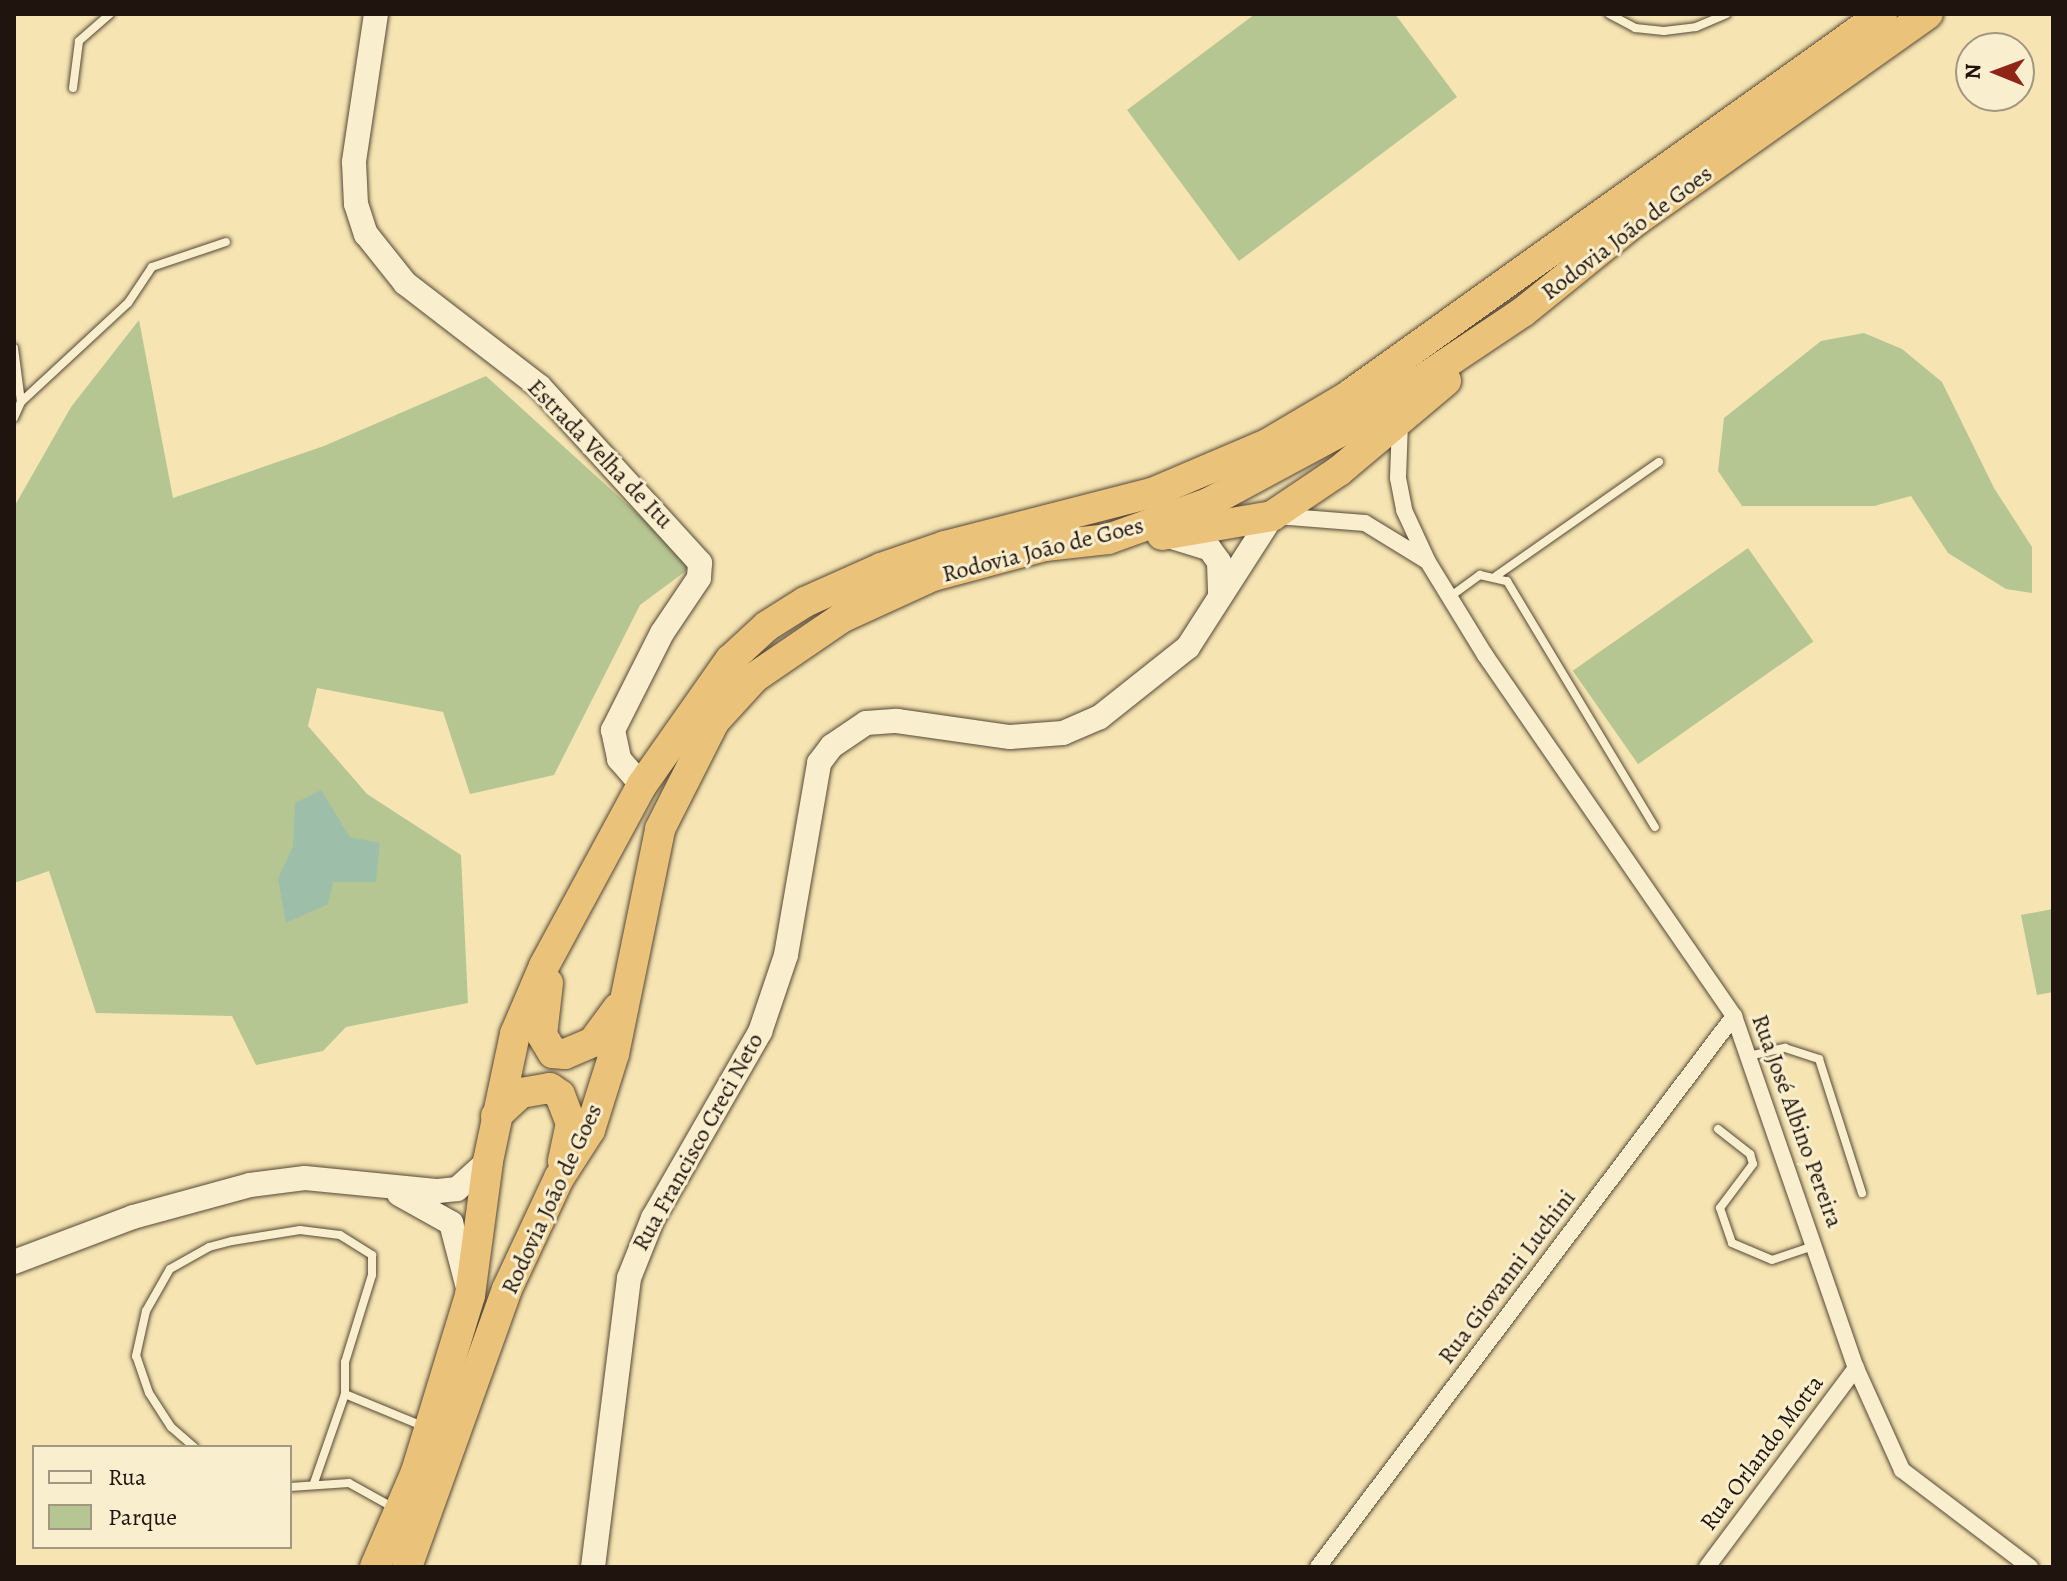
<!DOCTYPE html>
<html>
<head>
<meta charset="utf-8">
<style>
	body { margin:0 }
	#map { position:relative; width:2067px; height:1581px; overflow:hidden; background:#f6e5b2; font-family:Alegreya,serif }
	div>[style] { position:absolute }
	.green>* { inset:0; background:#b6c692; transform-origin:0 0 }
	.water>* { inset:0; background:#9dbfaa }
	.roads { filter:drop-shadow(0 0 2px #564838) drop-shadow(0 0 2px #564838) }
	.lane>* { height:8px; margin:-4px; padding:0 4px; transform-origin:4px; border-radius:4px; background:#f9eecd }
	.street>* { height:16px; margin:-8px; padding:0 8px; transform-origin:8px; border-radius:8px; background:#f9eecd }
	.secondary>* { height:24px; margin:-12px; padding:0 12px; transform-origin:12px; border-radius:12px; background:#f9eecd }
	.highway>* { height:30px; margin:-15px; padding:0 15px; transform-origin:15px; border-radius:15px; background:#ebc279 }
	span { translate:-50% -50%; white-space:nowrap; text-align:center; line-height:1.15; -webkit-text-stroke:6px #f9eecd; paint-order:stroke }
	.street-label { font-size:24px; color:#20140f }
	.frame { position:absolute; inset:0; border:16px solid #20140f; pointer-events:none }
	.legend { position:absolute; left:32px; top:1445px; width:260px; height:104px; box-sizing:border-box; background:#f9eecd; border:2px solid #a29781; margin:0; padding:10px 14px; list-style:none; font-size:24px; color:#20140f }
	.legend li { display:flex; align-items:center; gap:16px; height:40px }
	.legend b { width:40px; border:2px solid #a29781 }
	.north { position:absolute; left:1955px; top:32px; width:80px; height:80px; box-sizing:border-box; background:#f9eecd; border:2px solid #a29781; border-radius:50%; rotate:271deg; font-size:22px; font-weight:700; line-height:32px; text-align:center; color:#20140f }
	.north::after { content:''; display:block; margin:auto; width:28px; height:36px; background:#8f2418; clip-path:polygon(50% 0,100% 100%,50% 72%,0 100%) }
</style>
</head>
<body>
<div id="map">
	<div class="green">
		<i style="clip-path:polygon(1255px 14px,1395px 14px,1457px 97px,1239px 261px,1127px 110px)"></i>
		<i style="clip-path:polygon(139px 320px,173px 498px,324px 446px,486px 376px,694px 565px,640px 605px,554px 775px,470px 794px,443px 712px,317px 688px,308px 726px,367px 794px,461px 855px,468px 1003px,346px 1027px,323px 1051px,256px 1065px,232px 1016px,96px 1013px,49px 871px,14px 883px,14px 507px,71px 407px)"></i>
		<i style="clip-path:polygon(1864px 333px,1902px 349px,1942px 382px,1994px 488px,2032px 547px,2032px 593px,2006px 589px,1948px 553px,1911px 496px,1874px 506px,1742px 506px,1718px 471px,1724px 418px,1821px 341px)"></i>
		<i style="left:1748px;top:548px;width:114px;height:214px;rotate:55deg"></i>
		<i style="clip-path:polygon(2053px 909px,2053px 992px,2037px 995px,2021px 915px)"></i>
	</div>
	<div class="water">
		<i style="clip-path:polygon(321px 790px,350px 837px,380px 843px,376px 882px,333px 882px,328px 904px,286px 923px,278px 879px,293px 846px,295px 803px)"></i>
	</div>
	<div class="roads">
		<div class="lane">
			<i style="left:1609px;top:14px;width:30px;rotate:28deg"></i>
			<i style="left:1635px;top:28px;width:29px;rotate:6deg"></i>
			<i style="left:1664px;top:31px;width:32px;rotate:-7deg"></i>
			<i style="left:1696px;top:27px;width:33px;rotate:-23deg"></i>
			<i style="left:73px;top:88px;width:47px;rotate:-82.7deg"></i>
			<i style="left:79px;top:41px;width:41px;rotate:-41.1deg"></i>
			<i style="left:14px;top:348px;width:54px;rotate:82.6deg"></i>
			<i style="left:21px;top:402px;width:17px;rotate:114deg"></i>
			<i style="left:21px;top:402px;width:146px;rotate:-42.8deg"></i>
			<i style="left:128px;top:303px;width:43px;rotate:-56.3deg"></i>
			<i style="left:152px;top:267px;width:78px;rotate:-18.7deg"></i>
			<i style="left:1496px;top:576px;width:199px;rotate:-35deg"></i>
			<i style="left:1451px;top:596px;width:36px;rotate:-36deg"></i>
			<i style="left:1480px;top:575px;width:28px;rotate:13deg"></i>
			<i style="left:1507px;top:581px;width:287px;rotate:59deg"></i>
			<i style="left:1749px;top:1056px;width:37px;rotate:-13deg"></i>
			<i style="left:1785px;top:1048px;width:36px;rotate:18deg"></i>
			<i style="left:1819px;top:1059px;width:141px;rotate:72.2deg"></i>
			<i style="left:1718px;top:1129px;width:41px;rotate:38deg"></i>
			<i style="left:1750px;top:1154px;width:10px;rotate:73deg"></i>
			<i style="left:1753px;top:1164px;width:55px;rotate:126.9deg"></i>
			<i style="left:1720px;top:1208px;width:37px;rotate:71deg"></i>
			<i style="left:1732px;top:1243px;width:43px;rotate:23deg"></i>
			<i style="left:1772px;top:1260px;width:46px;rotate:-18.8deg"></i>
			<i style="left:345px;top:1394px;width:87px;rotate:22.4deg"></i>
			<i style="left:194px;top:1447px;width:30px;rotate:-139deg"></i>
			<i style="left:171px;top:1427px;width:40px;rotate:-122.9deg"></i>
			<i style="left:149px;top:1393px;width:39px;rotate:-109deg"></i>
			<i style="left:136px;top:1356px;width:46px;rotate:-77.5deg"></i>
			<i style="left:146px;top:1311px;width:48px;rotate:-60.3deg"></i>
			<i style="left:170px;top:1269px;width:45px;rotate:-29.4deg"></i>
			<i style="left:209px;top:1247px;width:24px;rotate:-15deg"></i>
			<i style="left:232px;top:1241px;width:69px;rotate:-9.2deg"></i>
			<i style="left:300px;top:1230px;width:40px;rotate:7.1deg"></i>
			<i style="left:340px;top:1235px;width:38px;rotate:32deg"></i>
			<i style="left:372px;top:1255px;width:20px;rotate:90deg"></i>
			<i style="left:372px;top:1275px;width:91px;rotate:107.2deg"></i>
			<i style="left:345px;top:1362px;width:32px;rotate:90deg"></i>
			<i style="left:345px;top:1394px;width:94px;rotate:109.2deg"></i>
			<i style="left:290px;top:1487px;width:59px;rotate:-3.9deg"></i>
			<i style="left:349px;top:1483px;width:51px;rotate:29.1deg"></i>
		</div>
		<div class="street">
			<i style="left:1400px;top:423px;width:55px;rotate:92.1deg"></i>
			<i style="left:1398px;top:478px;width:33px;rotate:79deg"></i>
			<i style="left:1404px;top:510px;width:57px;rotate:65.2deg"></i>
			<i style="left:1428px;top:562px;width:109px;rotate:58.5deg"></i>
			<i style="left:1485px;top:655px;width:439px;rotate:55.4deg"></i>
			<i style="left:1734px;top:1016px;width:373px;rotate:70.9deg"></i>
			<i style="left:1856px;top:1368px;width:112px;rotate:65.7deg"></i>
			<i style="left:1902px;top:1470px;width:161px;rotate:37.2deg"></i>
			<i style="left:1277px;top:516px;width:88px;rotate:4.5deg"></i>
			<i style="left:1365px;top:523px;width:73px;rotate:31.5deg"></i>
			<i style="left:1318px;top:1567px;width:690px;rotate:-52.95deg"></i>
			<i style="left:1707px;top:1567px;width:249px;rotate:-53.2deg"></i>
		</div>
		<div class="secondary">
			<i style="left:376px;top:14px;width:150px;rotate:98.5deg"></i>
			<i style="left:354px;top:162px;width:42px;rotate:87.3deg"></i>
			<i style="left:356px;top:204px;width:32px;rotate:72deg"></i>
			<i style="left:366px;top:234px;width:63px;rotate:51.5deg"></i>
			<i style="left:405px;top:283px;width:170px;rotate:37.6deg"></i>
			<i style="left:540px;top:387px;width:238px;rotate:47.7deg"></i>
			<i style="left:700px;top:563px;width:15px;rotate:94deg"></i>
			<i style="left:699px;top:578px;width:66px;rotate:123.9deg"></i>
			<i style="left:662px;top:633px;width:109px;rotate:116.8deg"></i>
			<i style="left:613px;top:730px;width:30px;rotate:78deg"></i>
			<i style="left:619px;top:759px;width:35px;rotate:49deg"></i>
			<i style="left:1172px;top:537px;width:39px;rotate:17deg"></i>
			<i style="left:1209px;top:548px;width:17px;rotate:54deg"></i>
			<i style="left:1219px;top:562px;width:33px;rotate:88deg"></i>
			<i style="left:399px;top:1194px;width:60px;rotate:29.1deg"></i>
			<i style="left:451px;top:1223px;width:63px;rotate:75.3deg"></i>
			<i style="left:14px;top:1262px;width:127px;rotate:-20.7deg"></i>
			<i style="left:133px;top:1217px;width:121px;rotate:-15.3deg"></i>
			<i style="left:250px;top:1185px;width:55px;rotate:-7.3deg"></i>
			<i style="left:305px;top:1178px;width:134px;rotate:5.6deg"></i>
			<i style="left:438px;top:1191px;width:19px;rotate:-6deg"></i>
			<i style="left:457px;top:1189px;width:42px;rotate:-42.1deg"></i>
			<i style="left:593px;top:1567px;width:291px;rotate:-82.9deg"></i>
			<i style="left:629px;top:1278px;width:65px;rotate:-68.2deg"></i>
			<i style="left:653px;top:1218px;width:215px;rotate:-60.1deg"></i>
			<i style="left:760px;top:1032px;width:81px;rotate:-71.3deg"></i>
			<i style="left:786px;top:955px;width:195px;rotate:-80.2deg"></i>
			<i style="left:819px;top:763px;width:21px;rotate:-53deg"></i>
			<i style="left:832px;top:746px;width:41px;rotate:-34.1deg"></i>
			<i style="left:866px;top:723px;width:31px;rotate:-4deg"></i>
			<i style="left:897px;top:721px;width:114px;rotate:8.1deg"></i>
			<i style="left:1010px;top:737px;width:53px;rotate:-4.3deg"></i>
			<i style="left:1063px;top:733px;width:40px;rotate:-23.4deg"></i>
			<i style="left:1100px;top:717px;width:112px;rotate:-38.5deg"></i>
			<i style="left:1188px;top:647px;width:156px;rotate:-57.3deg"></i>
		</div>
		<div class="highway">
			<i style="left:1162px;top:535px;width:112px;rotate:-9.8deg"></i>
			<i style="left:1272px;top:516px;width:81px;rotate:-33.9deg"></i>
			<i style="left:1339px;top:471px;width:140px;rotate:-40.1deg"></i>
			<i style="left:548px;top:983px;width:52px;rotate:96.6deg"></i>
			<i style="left:542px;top:1035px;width:21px;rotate:59deg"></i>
			<i style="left:553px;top:1053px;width:12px;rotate:5deg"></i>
			<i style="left:565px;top:1054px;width:30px;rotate:-23deg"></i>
			<i style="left:593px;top:1042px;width:42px;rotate:-53.7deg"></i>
			<i style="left:496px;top:1116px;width:34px;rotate:-43deg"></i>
			<i style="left:521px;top:1093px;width:29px;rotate:-10deg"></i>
			<i style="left:550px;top:1088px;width:12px;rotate:35deg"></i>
			<i style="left:560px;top:1095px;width:30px;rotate:69deg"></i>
			<i style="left:571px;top:1123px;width:39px;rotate:102deg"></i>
			<i style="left:375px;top:1567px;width:103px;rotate:-66.7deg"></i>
			<i style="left:416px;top:1472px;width:185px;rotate:-73deg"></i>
			<i style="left:470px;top:1295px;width:135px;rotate:-82.3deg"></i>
			<i style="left:488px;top:1161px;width:130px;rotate:-78deg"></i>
			<i style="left:515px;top:1034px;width:74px;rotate:-66.9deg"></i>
			<i style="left:544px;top:966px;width:206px;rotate:-61.6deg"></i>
			<i style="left:642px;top:785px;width:153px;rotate:-54.9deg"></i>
			<i style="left:730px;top:660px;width:50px;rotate:-42.6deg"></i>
			<i style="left:767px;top:626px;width:45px;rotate:-32.3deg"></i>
			<i style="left:805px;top:602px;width:83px;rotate:-24.1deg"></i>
			<i style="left:881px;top:568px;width:68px;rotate:-19deg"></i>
			<i style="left:945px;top:546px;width:214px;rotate:-14.4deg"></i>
			<i style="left:1152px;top:493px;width:127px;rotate:-23.1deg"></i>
			<i style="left:1269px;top:443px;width:92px;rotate:-30.7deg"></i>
			<i style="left:1348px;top:396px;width:657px;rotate:-35.58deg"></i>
			<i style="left:407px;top:1567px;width:295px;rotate:-70.2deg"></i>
			<i style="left:507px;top:1289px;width:123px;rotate:-64.9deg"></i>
			<i style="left:559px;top:1178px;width:57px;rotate:-57.1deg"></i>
			<i style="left:590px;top:1130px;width:80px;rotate:-72.5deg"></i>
			<i style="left:614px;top:1054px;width:230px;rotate:-78.4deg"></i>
			<i style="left:660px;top:829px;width:120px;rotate:-63.2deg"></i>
			<i style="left:714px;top:722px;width:61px;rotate:-47.7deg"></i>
			<i style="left:755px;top:677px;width:107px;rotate:-34.3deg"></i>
			<i style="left:843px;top:617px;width:99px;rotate:-24.5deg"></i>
			<i style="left:933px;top:576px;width:116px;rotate:-15deg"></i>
			<i style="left:1045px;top:546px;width:63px;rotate:-6.3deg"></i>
			<i style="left:1108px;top:539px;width:106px;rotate:-19.8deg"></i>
			<i style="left:1208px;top:503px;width:173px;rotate:-28.3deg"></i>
			<i style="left:1360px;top:421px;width:196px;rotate:-33.8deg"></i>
			<i style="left:1523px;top:312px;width:143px;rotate:-39deg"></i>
			<i style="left:1634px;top:222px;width:360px;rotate:-35.3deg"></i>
		</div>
	</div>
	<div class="street-label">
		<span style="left:1627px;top:233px;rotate:-37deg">Rodovia João de Goes</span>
		<span style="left:600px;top:454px;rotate:46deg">Estrada Velha de Itu</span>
		<span style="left:1043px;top:550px;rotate:-14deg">Rodovia João de Goes</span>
		<span style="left:1797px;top:1121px;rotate:70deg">Rua José Albino Pereira</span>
		<span style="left:698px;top:1142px;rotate:-61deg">Rua Francisco Creci Neto</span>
		<span style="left:552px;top:1199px;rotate:-65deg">Rodovia João de Goes</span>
		<span style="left:1507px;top:1277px;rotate:-53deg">Rua Giovanni Luchini</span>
		<span style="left:1762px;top:1453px;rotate:-53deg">Rua Orlando Motta</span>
	</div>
	<div class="frame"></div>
	<ul class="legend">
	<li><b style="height:10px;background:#f9eecd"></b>Rua</li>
	<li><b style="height:22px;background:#b6c692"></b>Parque</li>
	</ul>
	<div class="north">N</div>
</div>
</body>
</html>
